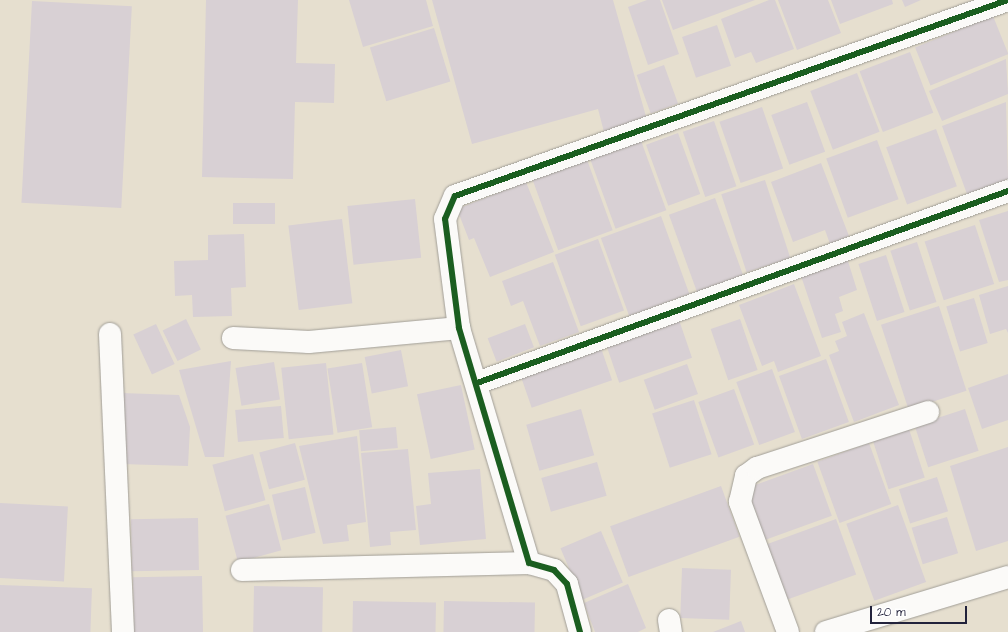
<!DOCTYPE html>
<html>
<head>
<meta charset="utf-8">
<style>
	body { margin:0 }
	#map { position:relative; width:1008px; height:632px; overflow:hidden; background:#e6dfcf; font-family:"Architects Daughter",sans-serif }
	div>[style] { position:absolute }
	.building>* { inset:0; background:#d8d0d4; transform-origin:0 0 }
	.roads { filter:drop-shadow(0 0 1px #a19e97) drop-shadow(0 0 1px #a19e97) }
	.minor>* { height:22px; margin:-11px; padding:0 11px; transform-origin:11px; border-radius:11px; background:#fbfaf8 }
	.cycleway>* { height:6px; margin:-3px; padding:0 3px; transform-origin:3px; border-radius:3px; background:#1b5e20 }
	span { translate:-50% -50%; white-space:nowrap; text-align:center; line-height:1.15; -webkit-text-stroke:3.5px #fff; paint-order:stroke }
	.scale { position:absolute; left:870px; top:606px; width:97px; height:18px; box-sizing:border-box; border:2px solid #22223b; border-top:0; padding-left:5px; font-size:12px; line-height:14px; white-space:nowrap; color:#22223b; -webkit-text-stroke:3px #fff; paint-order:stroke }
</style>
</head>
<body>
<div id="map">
	<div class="building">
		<i style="clip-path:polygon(206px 0,298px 0,296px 63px,335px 64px,334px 103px,295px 102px,293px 179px,202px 177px)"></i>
		<i style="clip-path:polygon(349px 0,426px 0,433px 26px,363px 47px)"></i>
		<i style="clip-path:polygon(432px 0,613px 0,647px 120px,604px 132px,598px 109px,472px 144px)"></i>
		<i style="clip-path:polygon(647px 0,660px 0,679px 54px,648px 65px,628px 7px)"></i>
		<i style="clip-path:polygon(662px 0,755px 0,673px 30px)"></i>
		<i style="clip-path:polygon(769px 0,775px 0,794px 49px,756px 63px,751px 52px,735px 58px,721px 19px)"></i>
		<i style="clip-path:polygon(778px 0,828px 0,841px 33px,797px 50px)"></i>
		<i style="clip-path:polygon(831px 0,892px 0,893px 4px,840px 24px)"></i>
		<i style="clip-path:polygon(902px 0,921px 0,905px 7px)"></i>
		<i style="left:32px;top:1px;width:100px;height:202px;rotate:3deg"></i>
		<i style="left:993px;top:16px;width:41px;height:84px;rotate:68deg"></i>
		<i style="left:717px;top:25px;width:43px;height:37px;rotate:71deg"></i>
		<i style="left:434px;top:28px;width:56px;height:67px;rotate:73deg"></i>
		<i style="left:910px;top:52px;width:65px;height:54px;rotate:69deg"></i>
		<i style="clip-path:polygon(1006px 59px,1008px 94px,942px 121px,929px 91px)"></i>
		<i style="left:664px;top:65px;width:41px;height:29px;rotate:70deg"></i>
		<i style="left:857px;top:73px;width:63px;height:50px;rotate:69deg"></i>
		<i style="left:807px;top:102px;width:53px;height:38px;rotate:70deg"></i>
		<i style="clip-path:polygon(1006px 102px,1008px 179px,967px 194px,942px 126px)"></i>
		<i style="left:762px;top:107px;width:65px;height:45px;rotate:71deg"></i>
		<i style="left:714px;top:121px;width:69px;height:33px;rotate:71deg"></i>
		<i style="left:936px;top:129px;width:61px;height:53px;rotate:70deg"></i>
		<i style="left:678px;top:133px;width:65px;height:34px;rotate:70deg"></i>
		<i style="left:640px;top:138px;width:77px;height:54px;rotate:70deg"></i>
		<i style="left:877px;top:140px;width:63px;height:54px;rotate:70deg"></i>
		<i style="left:586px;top:157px;width:78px;height:58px;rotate:70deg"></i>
		<i style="clip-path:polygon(821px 163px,849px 236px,830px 244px,825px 230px,793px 242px,771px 182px)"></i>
		<i style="left:765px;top:180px;width:82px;height:46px;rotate:72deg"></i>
		<i style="clip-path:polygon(526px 182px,554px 252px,490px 277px,474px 238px,469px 240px,457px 209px)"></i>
		<i style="left:715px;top:198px;width:84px;height:49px;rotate:70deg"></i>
		<i style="left:415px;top:199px;width:59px;height:68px;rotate:84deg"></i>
		<i style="left:275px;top:203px;width:21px;height:42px;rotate:90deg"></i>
		<i style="clip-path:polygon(1008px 211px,1008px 280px,999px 282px,979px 220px)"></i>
		<i style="left:661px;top:216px;width:83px;height:64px;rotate:70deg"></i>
		<i style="left:342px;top:219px;width:85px;height:54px;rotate:83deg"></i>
		<i style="left:975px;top:225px;width:62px;height:53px;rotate:72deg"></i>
		<i style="clip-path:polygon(244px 234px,246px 287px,231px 288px,232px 316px,193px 317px,192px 295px,175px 296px,174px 261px,208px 260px,208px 235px)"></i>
		<i style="left:598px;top:239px;width:76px;height:46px;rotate:70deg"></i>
		<i style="left:917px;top:242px;width:63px;height:28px;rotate:72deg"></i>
		<i style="left:886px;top:255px;width:60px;height:29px;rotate:72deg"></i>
		<i style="clip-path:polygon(847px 258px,857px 290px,839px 297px,843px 311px,835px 314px,841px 332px,822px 338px,800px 273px)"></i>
		<i style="clip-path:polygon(553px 262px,579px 332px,540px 346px,523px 301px,511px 306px,502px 281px)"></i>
		<i style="clip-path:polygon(794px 284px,821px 356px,778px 372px,774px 361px,762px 366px,739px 305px)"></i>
		<i style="clip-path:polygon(1008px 286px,1008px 333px,1006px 329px,990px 334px,979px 295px)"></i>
		<i style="left:974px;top:298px;width:47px;height:29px;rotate:73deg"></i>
		<i style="left:939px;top:306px;width:89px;height:61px;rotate:72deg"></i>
		<i style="clip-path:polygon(864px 313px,899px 405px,854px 422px,829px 355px,839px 351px,835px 341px,847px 336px,842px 322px)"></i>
		<i style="left:678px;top:317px;width:43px;height:77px;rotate:71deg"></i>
		<i style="left:186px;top:319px;width:34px;height:26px;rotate:64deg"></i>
		<i style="left:740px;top:319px;width:54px;height:31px;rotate:71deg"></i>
		<i style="left:156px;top:324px;width:44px;height:25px;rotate:65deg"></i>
		<i style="left:525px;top:324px;width:25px;height:40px;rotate:69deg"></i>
		<i style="left:601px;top:348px;width:34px;height:85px;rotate:71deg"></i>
		<i style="left:401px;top:350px;width:37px;height:37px;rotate:79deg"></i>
		<i style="left:826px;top:359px;width:67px;height:50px;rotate:70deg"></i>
		<i style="clip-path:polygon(231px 361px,224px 457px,205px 457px,179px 370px)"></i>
		<i style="left:274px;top:362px;width:38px;height:39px;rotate:81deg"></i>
		<i style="left:326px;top:363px;width:72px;height:45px;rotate:84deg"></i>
		<i style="left:362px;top:363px;width:65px;height:35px;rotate:81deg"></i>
		<i style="left:687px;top:364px;width:32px;height:46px;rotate:70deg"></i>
		<i style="left:772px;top:369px;width:67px;height:38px;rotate:70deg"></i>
		<i style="clip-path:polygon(1008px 374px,1008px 420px,982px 429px,968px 388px)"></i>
		<i style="left:461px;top:385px;width:66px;height:45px;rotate:78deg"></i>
		<i style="left:734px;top:389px;width:59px;height:38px;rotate:70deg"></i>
		<i style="clip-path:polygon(121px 393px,179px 395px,190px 427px,188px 466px,120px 464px)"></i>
		<i style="left:694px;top:400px;width:57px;height:44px;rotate:72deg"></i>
		<i style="left:281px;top:406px;width:32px;height:46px;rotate:85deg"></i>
		<i style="left:581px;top:409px;width:48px;height:57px;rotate:74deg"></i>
		<i style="left:965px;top:409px;width:44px;height:53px;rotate:72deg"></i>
		<i style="left:396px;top:427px;width:21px;height:37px;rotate:85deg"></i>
		<i style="left:909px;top:429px;width:51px;height:38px;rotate:72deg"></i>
		<i style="clip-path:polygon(357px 436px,366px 522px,347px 525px,349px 541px,323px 544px,299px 446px)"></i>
		<i style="left:295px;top:443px;width:38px;height:37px;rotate:75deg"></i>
		<i style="left:869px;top:443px;width:65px;height:55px;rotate:70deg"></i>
		<i style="clip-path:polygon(1008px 447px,1008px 541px,976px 551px,950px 466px)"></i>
		<i style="clip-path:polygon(408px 449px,416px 530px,390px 532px,391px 545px,370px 547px,361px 453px)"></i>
		<i style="left:253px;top:454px;width:48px;height:42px;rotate:75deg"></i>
		<i style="left:597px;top:462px;width:35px;height:58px;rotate:74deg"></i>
		<i style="left:813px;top:464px;width:55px;height:72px;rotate:70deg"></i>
		<i style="clip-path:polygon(480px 469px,486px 539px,420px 545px,416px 506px,431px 504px,428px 473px)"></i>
		<i style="left:937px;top:477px;width:36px;height:40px;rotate:72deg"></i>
		<i style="left:721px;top:486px;width:54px;height:118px;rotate:70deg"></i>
		<i style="left:305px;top:487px;width:47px;height:34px;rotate:77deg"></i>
		<i style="left:0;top:503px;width:68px;height:75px;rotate:3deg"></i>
		<i style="left:269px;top:504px;width:48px;height:45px;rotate:75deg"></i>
		<i style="left:898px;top:505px;width:82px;height:55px;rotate:70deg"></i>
		<i style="left:947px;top:517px;width:38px;height:37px;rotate:73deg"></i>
		<i style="left:198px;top:518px;width:52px;height:67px;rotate:89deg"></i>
		<i style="left:836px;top:519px;width:59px;height:79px;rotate:70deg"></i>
		<i style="left:601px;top:531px;width:56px;height:44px;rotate:67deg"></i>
		<i style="left:682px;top:568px;width:49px;height:50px;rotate:2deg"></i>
		<i style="left:202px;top:576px;width:56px;height:69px;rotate:89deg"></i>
		<i style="clip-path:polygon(628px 584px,646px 628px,638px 632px,595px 632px,584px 603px)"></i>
		<i style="left:0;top:585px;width:92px;height:47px;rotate:2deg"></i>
		<i style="left:254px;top:586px;width:69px;height:46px;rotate:1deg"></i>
		<i style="left:353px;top:601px;width:83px;height:31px;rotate:1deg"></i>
		<i style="left:444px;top:601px;width:91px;height:31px;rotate:1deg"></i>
		<i style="clip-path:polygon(741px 621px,745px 632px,713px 632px)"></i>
	</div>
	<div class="roads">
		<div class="minor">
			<i style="left:110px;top:334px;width:298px;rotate:87.5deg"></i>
			<i style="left:233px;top:338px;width:76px;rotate:3deg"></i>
			<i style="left:309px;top:342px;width:151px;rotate:-5.3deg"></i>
			<i style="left:477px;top:383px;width:565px;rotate:-19.88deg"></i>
			<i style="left:242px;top:570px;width:287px;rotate:-1.4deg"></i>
			<i style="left:669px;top:620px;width:12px;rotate:81deg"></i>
			<i style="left:580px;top:632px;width:50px;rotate:-105.2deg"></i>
			<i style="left:567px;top:584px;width:19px;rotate:-133deg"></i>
			<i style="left:554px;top:570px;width:26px;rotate:-164deg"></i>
			<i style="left:529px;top:563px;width:245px;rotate:-106.6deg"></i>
			<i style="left:459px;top:328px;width:110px;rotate:-97.3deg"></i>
			<i style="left:445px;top:219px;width:25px;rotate:-67deg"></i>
			<i style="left:455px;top:196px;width:587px;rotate:-19.52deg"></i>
			<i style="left:788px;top:632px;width:139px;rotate:-110.3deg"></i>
			<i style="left:740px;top:502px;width:27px;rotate:-77deg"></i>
			<i style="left:746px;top:476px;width:14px;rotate:-36deg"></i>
			<i style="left:757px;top:468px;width:180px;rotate:-18.1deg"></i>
			<i style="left:826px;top:632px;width:190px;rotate:-16.8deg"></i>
		</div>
	</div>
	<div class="cycleway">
		<i style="left:477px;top:383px;width:565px;rotate:-19.88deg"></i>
		<i style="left:580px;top:632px;width:50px;rotate:-105.2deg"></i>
		<i style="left:567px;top:584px;width:19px;rotate:-133deg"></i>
		<i style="left:554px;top:570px;width:26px;rotate:-164deg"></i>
		<i style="left:529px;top:563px;width:245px;rotate:-106.6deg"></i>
		<i style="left:459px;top:328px;width:110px;rotate:-97.3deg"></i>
		<i style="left:445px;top:219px;width:25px;rotate:-67deg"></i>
		<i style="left:455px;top:196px;width:587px;rotate:-19.52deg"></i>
	</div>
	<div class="scale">20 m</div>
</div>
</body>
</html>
